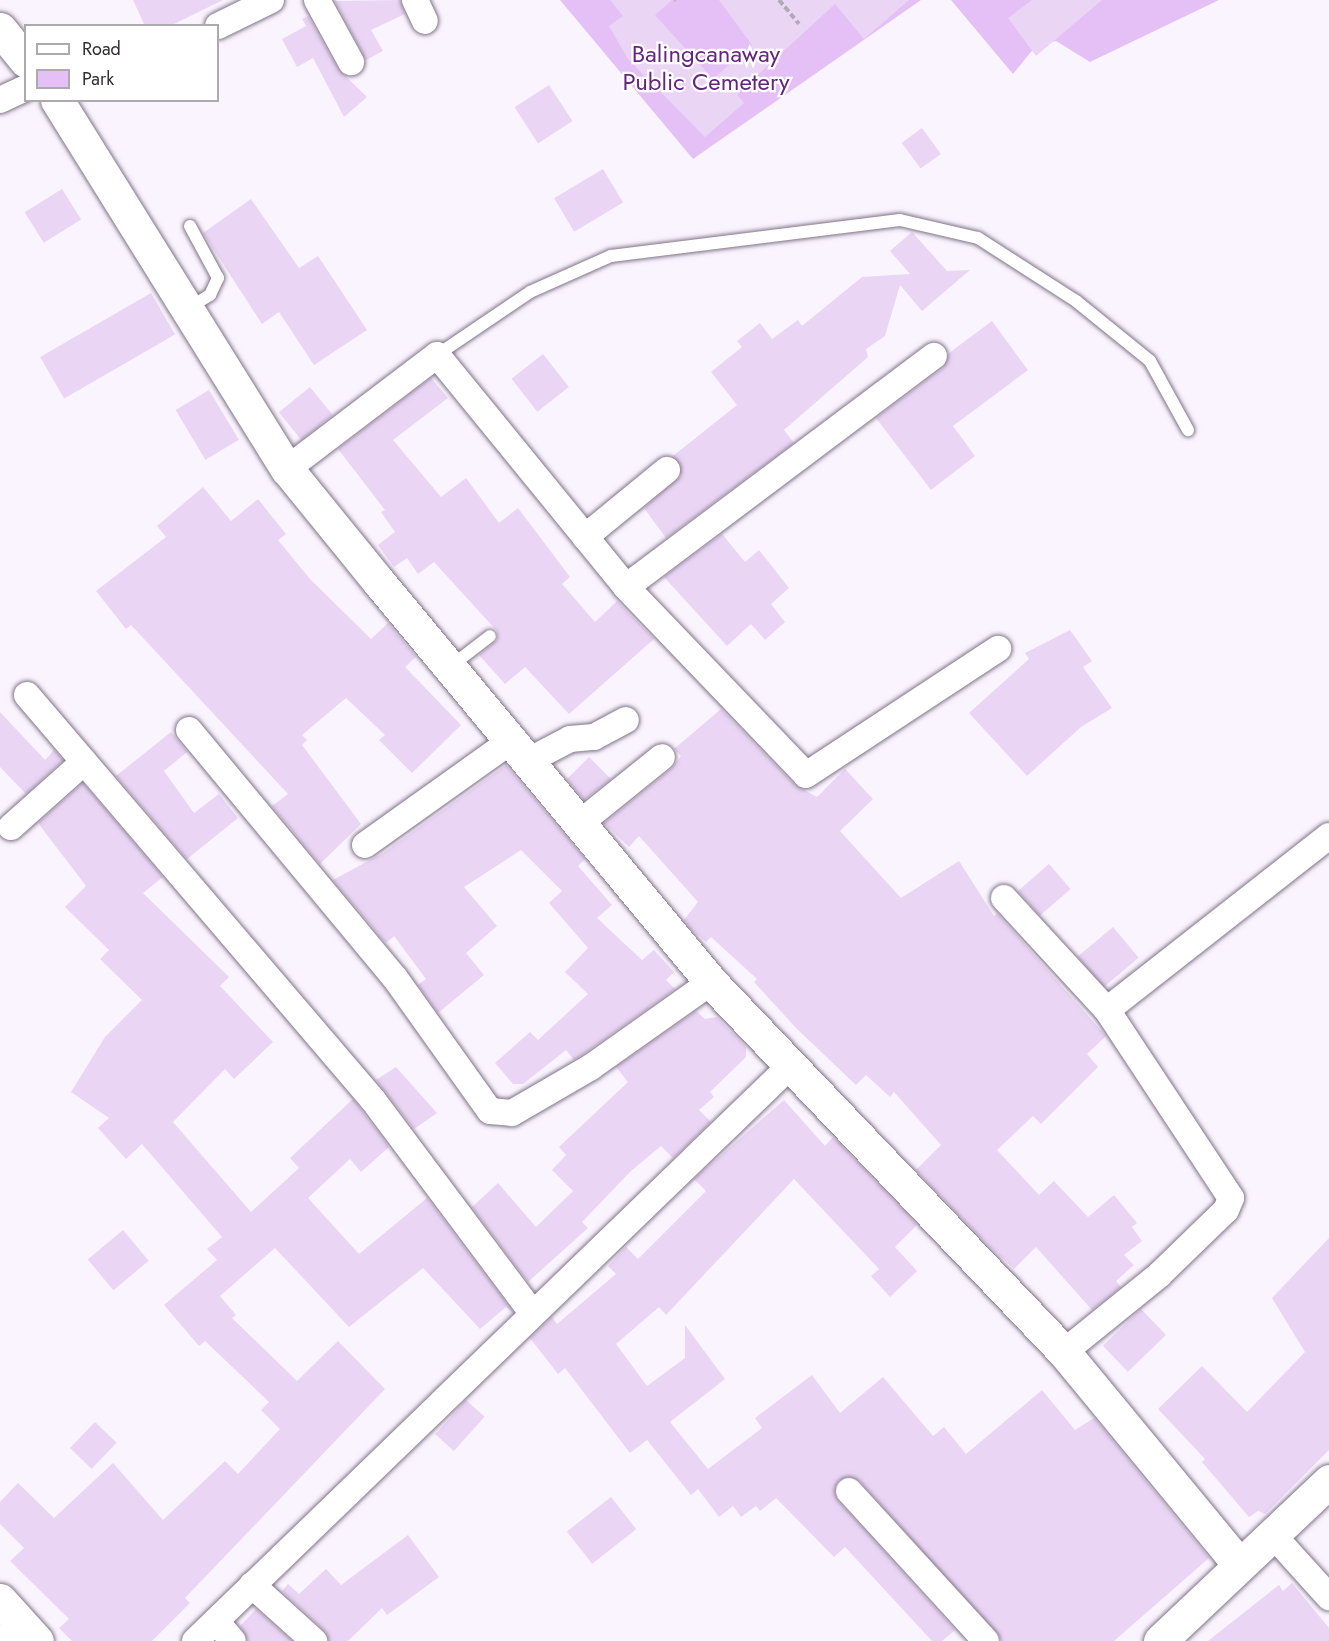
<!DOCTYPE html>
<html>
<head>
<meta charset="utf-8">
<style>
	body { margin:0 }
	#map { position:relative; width:1329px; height:1641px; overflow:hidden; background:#faf4fe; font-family:Jost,sans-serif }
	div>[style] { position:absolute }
	.green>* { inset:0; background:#e4c0f7 }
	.building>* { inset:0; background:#ead5f5; transform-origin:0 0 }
	.path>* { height:4px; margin-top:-2px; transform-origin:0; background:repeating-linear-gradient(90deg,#b0aab4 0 6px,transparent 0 9px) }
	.roads { filter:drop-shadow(0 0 2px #807388) drop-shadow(0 0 2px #807388) }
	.lane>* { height:12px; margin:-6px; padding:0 6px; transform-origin:6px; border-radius:6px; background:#fff }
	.street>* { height:26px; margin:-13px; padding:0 13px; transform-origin:13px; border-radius:13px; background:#fff }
	.secondary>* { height:33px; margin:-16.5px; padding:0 16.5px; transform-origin:16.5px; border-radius:16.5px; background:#fff }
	span { translate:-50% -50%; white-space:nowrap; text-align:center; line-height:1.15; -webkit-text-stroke:4.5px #fff; paint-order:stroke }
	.park-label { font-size:24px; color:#642480 }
	.legend { position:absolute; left:24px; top:24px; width:195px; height:78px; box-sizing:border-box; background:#fff; border:2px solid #adaaae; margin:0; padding:8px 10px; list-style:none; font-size:18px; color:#312b34 }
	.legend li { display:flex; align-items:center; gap:12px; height:30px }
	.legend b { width:30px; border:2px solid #adaaae }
</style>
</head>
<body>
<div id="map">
	<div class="green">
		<i style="clip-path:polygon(560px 0,921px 0,693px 159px)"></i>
		<i style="clip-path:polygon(951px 0,1219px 0,1090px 62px,1056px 41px,1035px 47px,1013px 74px)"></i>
	</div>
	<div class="building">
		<i style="clip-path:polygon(133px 0,223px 0,170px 26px,145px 26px)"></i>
		<i style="clip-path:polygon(400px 0,405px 14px,371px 30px,383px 51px,366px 60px,335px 1px)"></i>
		<i style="clip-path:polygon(610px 0,672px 0,655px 15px,713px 79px,752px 45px,719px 0,909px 0,864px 39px,835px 4px,737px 94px,744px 103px,705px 137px,628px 59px,609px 26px,623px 16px)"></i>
		<i style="clip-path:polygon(1032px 0,1102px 0,1036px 56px,1008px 18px)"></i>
		<i style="clip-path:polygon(308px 16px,338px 69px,367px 97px,344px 117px,313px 58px,297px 67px,282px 39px,306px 26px,302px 19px)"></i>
		<i style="left:549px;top:85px;width:43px;height:41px;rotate:57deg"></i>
		<i style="left:922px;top:128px;width:32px;height:25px;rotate:54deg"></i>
		<i style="left:603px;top:169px;width:39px;height:57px;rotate:59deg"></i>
		<i style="left:62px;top:189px;width:36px;height:44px;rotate:58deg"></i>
		<i style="clip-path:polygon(251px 199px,299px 268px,318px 256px,367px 330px,314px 365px,279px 312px,262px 324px,203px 233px)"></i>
		<i style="clip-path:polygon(912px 232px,947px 271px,970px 270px,922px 311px,900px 285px,885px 336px,866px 349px,868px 357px,784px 430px,794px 443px,666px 538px,644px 508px,681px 476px,673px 456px,737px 405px,711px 372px,742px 347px,737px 341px,760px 323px,772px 339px,798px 320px,802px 326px,862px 277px,910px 274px,890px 251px)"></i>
		<i style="left:151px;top:293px;width:48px;height:128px;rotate:60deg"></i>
		<i style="clip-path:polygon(992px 321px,1028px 370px,953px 426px,975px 456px,931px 490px,876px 418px,943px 368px,949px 353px)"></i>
		<i style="left:543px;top:354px;width:42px;height:40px;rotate:52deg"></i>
		<i style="clip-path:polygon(431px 378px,448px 398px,393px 440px,441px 497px,466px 478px,499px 523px,518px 508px,570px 577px,562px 584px,595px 622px,617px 601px,654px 639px,569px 714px,525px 667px,505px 684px,479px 655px,497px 640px,497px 631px,434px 562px,418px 574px,407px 558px,394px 567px,378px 545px,395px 532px,381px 512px,385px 510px,338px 449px)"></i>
		<i style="left:310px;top:387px;width:36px;height:40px;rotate:51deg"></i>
		<i style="left:209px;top:390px;width:58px;height:39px;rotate:59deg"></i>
		<i style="clip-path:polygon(203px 487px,231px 521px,258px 499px,286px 534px,278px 540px,310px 579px,371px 639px,388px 623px,416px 657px,405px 667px,461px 725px,412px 773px,379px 740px,385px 735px,346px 698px,302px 735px,307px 740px,302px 745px,361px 824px,320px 864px,272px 806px,288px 794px,131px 625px,126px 629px,96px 591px,166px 537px,157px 526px)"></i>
		<i style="clip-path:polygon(722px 534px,745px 562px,759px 550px,789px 588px,771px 604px,785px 622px,765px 640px,751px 624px,727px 646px,664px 577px)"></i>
		<i style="clip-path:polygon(1070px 630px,1092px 661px,1083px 667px,1112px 708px,1081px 727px,1027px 776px,969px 713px,1029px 659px,1025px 653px)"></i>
		<i style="clip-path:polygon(721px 709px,795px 785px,817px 797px,845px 769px,873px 799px,840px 831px,901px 898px,959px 861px,994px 916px,997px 913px,1106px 1036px,1087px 1054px,1098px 1067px,1041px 1124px,1033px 1116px,997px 1150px,1039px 1195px,1054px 1181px,1088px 1217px,1114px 1195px,1137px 1223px,1132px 1227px,1142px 1241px,1124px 1255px,1134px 1265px,1116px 1281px,1121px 1287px,1092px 1310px,1036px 1247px,1014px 1269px,986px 1243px,916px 1170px,941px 1145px,894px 1092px,890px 1097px,866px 1075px,856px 1085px,796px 1028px,754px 982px,757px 979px,711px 937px,706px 942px,690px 928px,684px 920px,698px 902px,639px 836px,629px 847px,604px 823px,671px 769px,681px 756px,674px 749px)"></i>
		<i style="clip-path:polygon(0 712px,45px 760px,54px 750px,63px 760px,26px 794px,0 767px)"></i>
		<i style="clip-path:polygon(171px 732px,187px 752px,164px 771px,194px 813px,219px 794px,238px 818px,187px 859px,116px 776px)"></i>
		<i style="clip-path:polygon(589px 757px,611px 779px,584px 800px,567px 779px)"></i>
		<i style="clip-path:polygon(506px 765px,585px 859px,578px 866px,612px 905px,597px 918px,642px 960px,654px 950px,674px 972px,666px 980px,675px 989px,583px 1054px,574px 1060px,566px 1050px,523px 1084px,513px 1084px,495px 1063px,530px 1032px,538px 1040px,588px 994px,565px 972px,588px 948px,549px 903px,562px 891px,521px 850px,464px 887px,497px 926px,466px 953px,484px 975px,438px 1013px,418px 985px,426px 979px,394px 936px,386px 943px,333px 880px,383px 853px)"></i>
		<i style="clip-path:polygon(83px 783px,163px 877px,143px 893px,229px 977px,220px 986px,273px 1042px,234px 1079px,225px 1069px,173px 1122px,251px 1212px,299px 1168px,290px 1158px,353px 1099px,389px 1147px,361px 1172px,350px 1159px,308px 1198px,359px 1254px,427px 1198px,513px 1312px,506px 1307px,480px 1329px,423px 1268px,349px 1327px,275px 1248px,220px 1296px,236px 1315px,232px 1318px,297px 1381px,338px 1341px,385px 1389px,185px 1598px,190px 1603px,152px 1641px,72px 1641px,59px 1628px,69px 1619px,10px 1561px,24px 1548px,0 1524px,0 1502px,18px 1483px,54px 1518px,113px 1463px,163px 1520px,225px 1461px,238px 1474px,280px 1429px,261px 1410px,269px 1402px,205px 1341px,199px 1346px,164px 1305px,217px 1260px,207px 1249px,222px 1237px,142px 1144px,126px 1159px,98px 1128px,109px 1118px,71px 1092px,105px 1037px,142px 1000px,100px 959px,109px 950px,65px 907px,86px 886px,38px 823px)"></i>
		<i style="left:1049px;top:864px;width:33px;height:41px;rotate:49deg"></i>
		<i style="left:1113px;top:927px;width:40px;height:46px;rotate:50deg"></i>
		<i style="clip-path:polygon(696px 1011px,705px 1019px,717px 1017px,746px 1047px,746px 1057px,710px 1092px,714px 1097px,699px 1110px,711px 1122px,673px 1158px,661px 1146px,631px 1171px,582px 1222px,588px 1228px,528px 1282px,472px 1207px,498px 1183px,536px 1227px,573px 1191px,552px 1170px,566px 1155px,559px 1147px,628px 1082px,616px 1067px)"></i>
		<i style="clip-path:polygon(396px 1067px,437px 1113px,414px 1129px,376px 1080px)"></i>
		<i style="clip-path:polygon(784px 1100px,825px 1146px,833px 1137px,917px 1225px,895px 1247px,917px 1271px,890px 1297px,871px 1276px,879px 1269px,794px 1179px,666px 1315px,659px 1307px,616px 1344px,647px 1386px,685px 1358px,685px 1325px,725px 1379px,670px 1422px,708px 1469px,762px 1428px,755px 1418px,812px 1375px,840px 1413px,883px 1377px,933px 1436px,944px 1427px,966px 1454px,1042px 1390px,1075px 1430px,1094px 1418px,1209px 1558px,1114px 1641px,1002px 1641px,860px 1481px,839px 1480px,835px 1487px,838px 1501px,955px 1630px,942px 1641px,932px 1641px,845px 1547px,834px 1557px,776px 1498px,760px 1511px,756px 1506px,741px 1517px,733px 1506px,719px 1517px,698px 1489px,691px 1495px,647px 1440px,630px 1453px,565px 1368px,558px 1374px,530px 1338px,552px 1317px,557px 1324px,616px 1274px,608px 1266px,626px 1247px,638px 1259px,706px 1191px,694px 1179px)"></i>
		<i style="left:123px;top:1230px;width:40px;height:46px;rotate:50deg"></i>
		<i style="clip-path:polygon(1329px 1238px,1329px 1450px,1265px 1514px,1258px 1511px,1249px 1517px,1202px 1462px,1205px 1459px,1158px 1409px,1202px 1366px,1247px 1412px,1305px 1352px,1272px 1298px)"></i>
		<i style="left:1141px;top:1309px;width:36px;height:53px;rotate:46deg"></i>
		<i style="left:466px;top:1400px;width:25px;height:46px;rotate:42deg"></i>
		<i style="left:95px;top:1422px;width:30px;height:36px;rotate:44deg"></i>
		<i style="left:611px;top:1497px;width:41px;height:56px;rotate:52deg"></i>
		<i style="clip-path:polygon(408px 1535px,439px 1577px,387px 1615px,382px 1608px,348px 1641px,329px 1641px,324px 1630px,282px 1591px,288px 1584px,299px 1594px,326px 1569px,341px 1585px)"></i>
		<i style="clip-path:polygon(1292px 1583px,1329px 1628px,1329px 1641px,1208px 1641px,1279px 1585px,1283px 1591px)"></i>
		<i style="clip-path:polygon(256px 1609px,292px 1641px,248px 1641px,240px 1626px)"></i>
	</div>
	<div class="path">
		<i style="left:675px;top:0;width:1px;rotate:45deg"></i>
		<i style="left:779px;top:0;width:31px;rotate:50deg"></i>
	</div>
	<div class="roads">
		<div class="lane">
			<i style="left:189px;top:308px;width:25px;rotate:-32deg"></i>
			<i style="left:210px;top:295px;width:19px;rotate:-65deg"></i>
			<i style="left:218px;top:278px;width:59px;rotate:-118.3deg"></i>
			<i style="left:437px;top:355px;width:112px;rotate:-34.1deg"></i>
			<i style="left:530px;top:292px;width:89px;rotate:-24deg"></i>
			<i style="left:611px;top:256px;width:291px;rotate:-7.1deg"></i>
			<i style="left:900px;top:220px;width:80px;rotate:13deg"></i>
			<i style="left:978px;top:238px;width:117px;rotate:32.7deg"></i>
			<i style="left:1076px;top:301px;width:95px;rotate:39deg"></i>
			<i style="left:1150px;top:361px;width:79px;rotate:61.2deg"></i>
			<i style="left:451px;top:666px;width:49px;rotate:-37.6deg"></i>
		</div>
		<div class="street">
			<i style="left:317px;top:0;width:71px;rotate:61.3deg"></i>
			<i style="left:415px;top:0;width:23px;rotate:65deg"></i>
			<i style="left:218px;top:26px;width:59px;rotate:-26.1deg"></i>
			<i style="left:0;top:100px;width:29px;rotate:-25deg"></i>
			<i style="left:287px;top:469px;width:188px;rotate:-37.2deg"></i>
			<i style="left:437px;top:355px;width:299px;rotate:50.8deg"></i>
			<i style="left:626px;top:587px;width:260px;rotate:46.2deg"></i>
			<i style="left:806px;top:775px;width:230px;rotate:-33.3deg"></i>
			<i style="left:585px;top:537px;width:106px;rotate:-39.3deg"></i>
			<i style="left:626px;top:587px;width:385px;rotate:-36.9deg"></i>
			<i style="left:27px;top:695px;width:533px;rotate:49.49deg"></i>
			<i style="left:373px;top:1100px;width:264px;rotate:53.2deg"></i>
			<i style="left:189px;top:730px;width:322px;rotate:50.3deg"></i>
			<i style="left:395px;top:978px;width:163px;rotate:54.5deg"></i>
			<i style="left:490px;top:1111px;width:22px;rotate:5deg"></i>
			<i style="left:512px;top:1113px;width:91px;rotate:-30.2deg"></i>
			<i style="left:591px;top:1067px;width:147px;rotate:-35.3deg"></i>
			<i style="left:528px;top:761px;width:47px;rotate:-27.6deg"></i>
			<i style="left:570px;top:739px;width:24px;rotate:-5deg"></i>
			<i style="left:594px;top:737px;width:36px;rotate:-28deg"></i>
			<i style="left:580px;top:823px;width:105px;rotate:-38.8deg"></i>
			<i style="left:11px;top:827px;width:98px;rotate:-41.7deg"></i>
			<i style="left:365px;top:845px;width:179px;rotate:-35.5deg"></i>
			<i style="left:1004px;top:898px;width:152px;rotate:47.4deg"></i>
			<i style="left:1064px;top:1352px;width:122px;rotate:-39deg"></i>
			<i style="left:1159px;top:1275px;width:93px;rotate:-44.1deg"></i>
			<i style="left:1226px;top:1210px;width:13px;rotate:-67deg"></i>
			<i style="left:1231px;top:1198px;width:225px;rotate:-123.4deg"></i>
			<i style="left:1107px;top:1010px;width:282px;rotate:-38.1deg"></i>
			<i style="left:849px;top:1491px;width:203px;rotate:47.6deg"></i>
			<i style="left:1273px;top:1535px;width:84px;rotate:47.9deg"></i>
			<i style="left:252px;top:1585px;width:84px;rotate:42.1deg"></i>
			<i style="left:216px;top:1621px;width:26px;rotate:50deg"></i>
			<i style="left:2px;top:1641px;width:26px;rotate:-43deg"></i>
			<i style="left:195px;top:1641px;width:827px;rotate:-44.02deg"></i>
		</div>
		<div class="secondary">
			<i style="left:0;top:29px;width:41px;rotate:50.9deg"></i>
			<i style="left:57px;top:100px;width:435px;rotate:58.1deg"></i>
			<i style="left:287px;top:469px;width:144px;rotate:50.9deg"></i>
			<i style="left:378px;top:581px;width:521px;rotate:50.29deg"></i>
			<i style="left:711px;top:982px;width:511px;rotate:46.35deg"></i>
			<i style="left:1064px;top:1352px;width:275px;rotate:50.5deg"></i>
			<i style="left:0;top:1600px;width:55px;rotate:47.9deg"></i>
			<i style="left:1160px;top:1641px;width:233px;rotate:-43.4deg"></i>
		</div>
	</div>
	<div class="park-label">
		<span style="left:706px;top:68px">Balingcanaway<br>Public Cemetery</span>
	</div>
	<ul class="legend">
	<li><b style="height:8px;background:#fff"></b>Road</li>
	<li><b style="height:16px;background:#e4c0f7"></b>Park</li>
	</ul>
</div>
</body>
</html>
